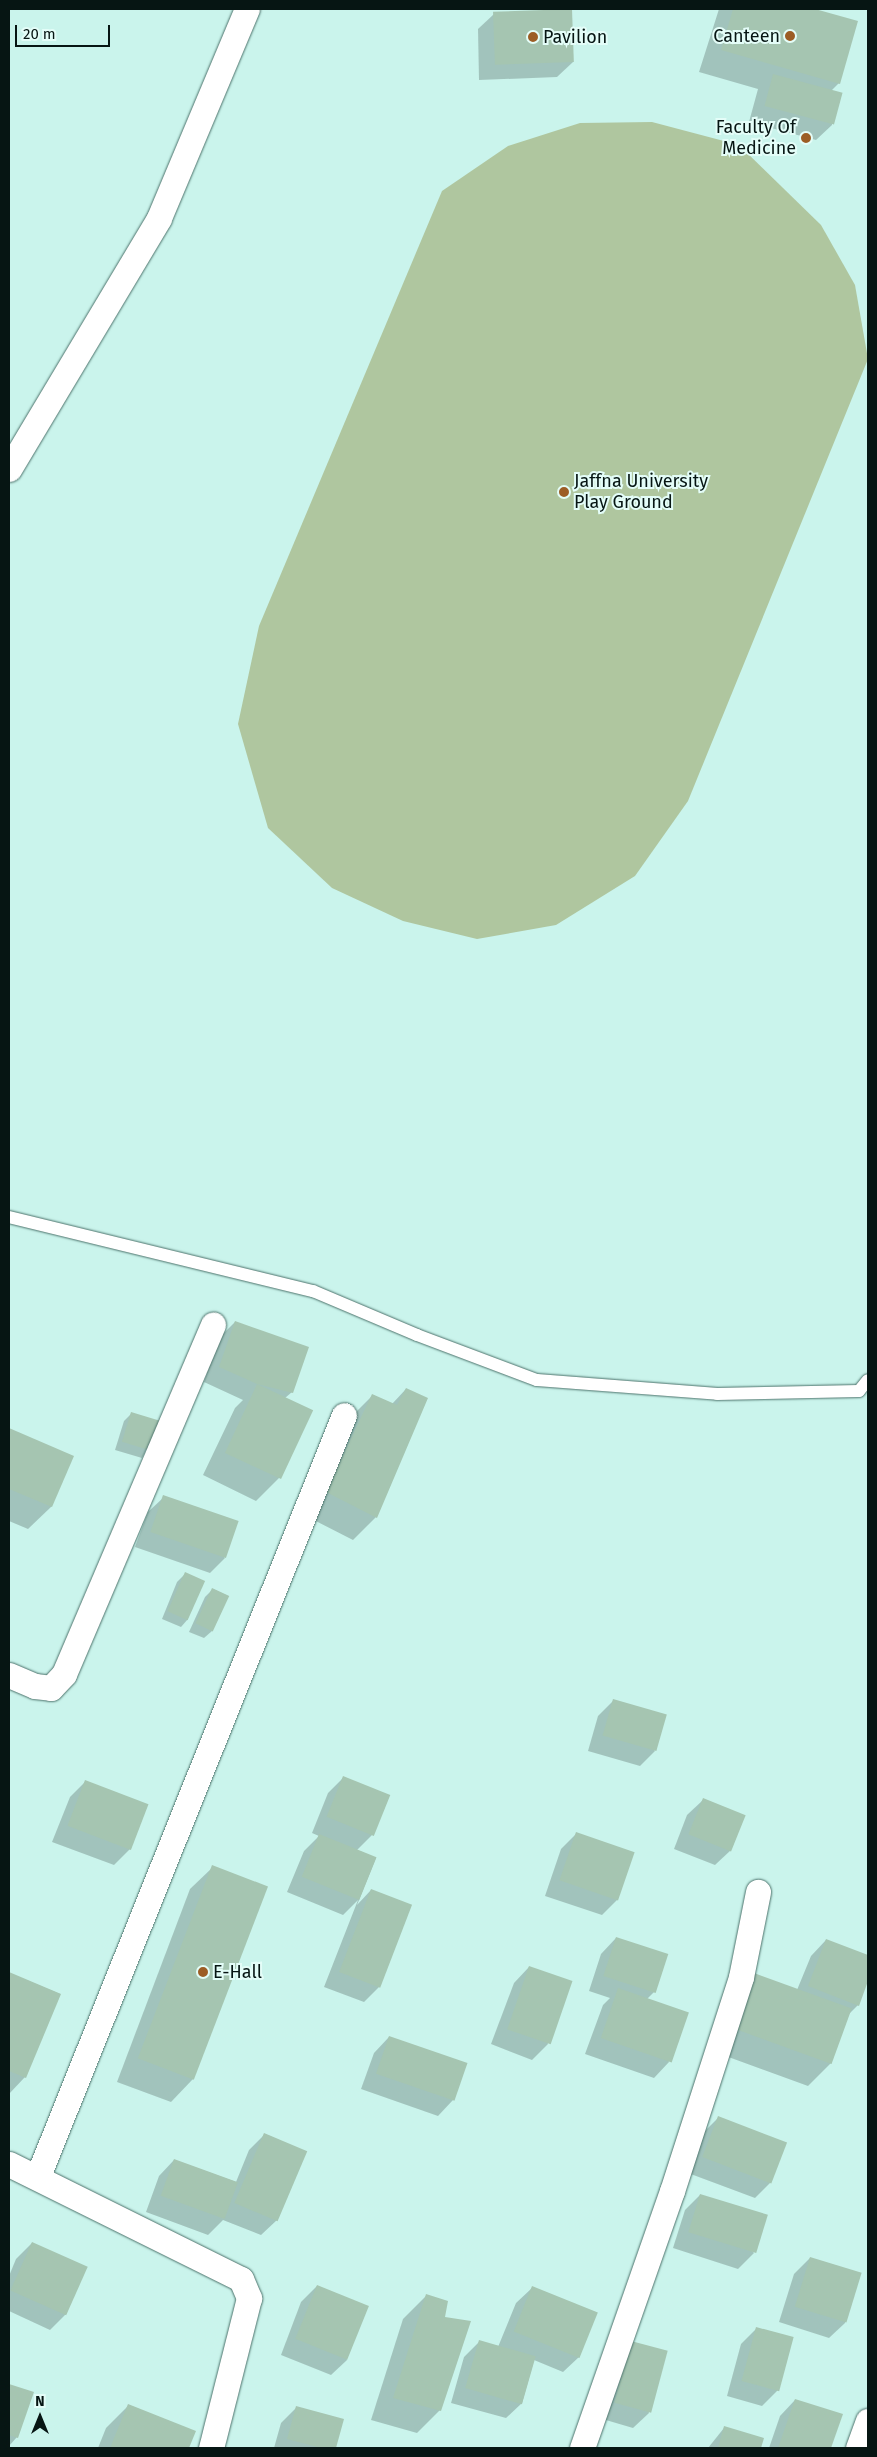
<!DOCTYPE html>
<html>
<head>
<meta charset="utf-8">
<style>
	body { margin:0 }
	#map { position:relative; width:877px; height:2457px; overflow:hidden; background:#caf4ec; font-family:"Fira Sans",sans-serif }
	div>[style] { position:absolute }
	.green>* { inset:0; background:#afc69f }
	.shadow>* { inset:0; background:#0003 }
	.building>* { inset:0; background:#a5c5b1; transform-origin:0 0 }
	.roads { filter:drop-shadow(0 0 1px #4c726b) drop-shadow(0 0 1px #4c726b) }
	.lane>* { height:12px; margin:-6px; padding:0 6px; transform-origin:6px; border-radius:6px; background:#fff }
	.street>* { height:25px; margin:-12.5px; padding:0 12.5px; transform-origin:12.5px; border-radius:12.5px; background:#fff }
	.dots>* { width:14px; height:14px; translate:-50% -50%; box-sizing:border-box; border:2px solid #e4fdf8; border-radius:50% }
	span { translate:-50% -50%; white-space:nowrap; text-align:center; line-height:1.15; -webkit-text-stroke:4px #e4fdf8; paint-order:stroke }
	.poi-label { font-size:18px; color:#061513 }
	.right { translate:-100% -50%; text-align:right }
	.left { translate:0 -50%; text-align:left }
	.frame { position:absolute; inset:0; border:10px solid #061513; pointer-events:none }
	.north { position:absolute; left:15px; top:2392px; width:50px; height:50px; -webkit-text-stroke:4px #e4fdf8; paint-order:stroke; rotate:0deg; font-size:14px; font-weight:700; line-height:20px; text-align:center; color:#061513 }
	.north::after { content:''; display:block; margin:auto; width:18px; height:22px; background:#061513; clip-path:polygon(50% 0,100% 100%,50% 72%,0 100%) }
	.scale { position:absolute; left:15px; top:25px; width:95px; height:22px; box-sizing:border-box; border:2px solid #061513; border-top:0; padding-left:6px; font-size:15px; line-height:18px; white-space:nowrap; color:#061513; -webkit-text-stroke:4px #e4fdf8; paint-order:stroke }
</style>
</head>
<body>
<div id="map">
	<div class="green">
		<i style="clip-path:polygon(652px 122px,739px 145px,821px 225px,855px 285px,868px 359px,688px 801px,635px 876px,556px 925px,477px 939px,403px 921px,332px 888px,268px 828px,238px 724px,259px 626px,442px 191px,508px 146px,580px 123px)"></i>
	</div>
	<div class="shadow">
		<i style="clip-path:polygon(719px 9px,810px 9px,857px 22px,839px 83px,831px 91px,832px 125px,816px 140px,749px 122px,758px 89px,699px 72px)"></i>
		<i style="clip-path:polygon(494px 14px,573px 62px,557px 77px,479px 80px,478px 29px)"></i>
		<i style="clip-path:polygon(235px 1322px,292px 1392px,285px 1398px,279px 1478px,256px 1501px,203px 1475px,235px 1408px,243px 1400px,204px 1382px,219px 1338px)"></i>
		<i style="clip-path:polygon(406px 1389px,376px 1517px,353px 1540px,304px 1515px,350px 1418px,373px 1395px,392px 1404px)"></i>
		<i style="clip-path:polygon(132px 1413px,160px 1422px,142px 1458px,115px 1450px,124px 1421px)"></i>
		<i style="clip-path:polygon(9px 1430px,72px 1456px,51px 1507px,28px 1529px,9px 1521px)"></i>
		<i style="clip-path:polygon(164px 1497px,225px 1558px,210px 1573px,135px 1547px,148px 1512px)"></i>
		<i style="clip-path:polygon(185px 1574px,188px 1619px,181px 1627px,162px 1619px,177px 1582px)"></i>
		<i style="clip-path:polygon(213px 1589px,228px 1596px,212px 1631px,204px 1638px,189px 1632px,205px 1597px)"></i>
		<i style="clip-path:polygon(613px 1701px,655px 1751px,640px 1766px,588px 1751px,598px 1716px)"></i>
		<i style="clip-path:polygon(344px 1777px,372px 1835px,357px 1850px,376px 1858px,357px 1905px,371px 1890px,379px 1987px,364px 2002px,324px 1987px,358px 1900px,343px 1915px,287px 1892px,304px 1851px,319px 1836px,312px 1833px,328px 1793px)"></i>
		<i style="clip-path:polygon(85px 1782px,130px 1849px,114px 1865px,52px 1842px,70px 1797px)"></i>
		<i style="clip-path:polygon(703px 1800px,731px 1850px,715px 1865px,674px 1849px,687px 1815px)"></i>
		<i style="clip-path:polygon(577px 1833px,618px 1899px,602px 1915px,545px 1896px,561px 1849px)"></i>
		<i style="clip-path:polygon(213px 1867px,193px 2079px,171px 2102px,117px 2082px,190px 1889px)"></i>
		<i style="clip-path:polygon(616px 1938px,654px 1992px,647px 1999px,669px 2062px,654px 2078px,585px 2054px,603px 2005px,610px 1998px,589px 1991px,601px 1954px)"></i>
		<i style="clip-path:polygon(826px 1940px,868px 1956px,868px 1978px,858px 2005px,849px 2014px,831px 2063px,808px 2086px,712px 2051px,732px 1997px,797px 1990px,811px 1956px)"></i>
		<i style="clip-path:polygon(529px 1967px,548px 2044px,532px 2060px,491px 2044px,514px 1983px)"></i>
		<i style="clip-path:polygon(9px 1973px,60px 1994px,25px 2077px,9px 2094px)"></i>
		<i style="clip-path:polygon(389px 2037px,453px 2100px,438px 2116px,361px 2089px,374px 2053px)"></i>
		<i style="clip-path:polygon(718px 2118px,771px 2182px,755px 2198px,688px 2173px,703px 2133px)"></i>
		<i style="clip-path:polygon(265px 2134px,306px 2152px,277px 2220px,261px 2235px,223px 2220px,208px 2235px,146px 2212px,159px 2176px,174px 2160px,236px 2182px,249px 2150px)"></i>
		<i style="clip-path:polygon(700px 2195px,754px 2253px,738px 2269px,673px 2248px,685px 2210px)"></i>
		<i style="clip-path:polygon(32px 2243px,66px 2314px,50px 2330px,9px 2311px,9px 2276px,16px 2259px)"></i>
		<i style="clip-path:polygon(810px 2258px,860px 2274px,845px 2323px,829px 2338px,779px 2322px,794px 2274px)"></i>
		<i style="clip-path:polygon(317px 2286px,347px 2360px,331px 2375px,281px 2355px,301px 2302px)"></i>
		<i style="clip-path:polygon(532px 2288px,579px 2357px,563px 2372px,534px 2360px,522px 2403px,506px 2418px,451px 2403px,464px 2357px,479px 2342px,498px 2347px,516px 2303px)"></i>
		<i style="clip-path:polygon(426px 2296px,444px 2318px,440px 2410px,417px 2433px,371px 2420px,403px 2319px)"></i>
		<i style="clip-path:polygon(757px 2328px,778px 2390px,762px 2406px,727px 2396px,741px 2344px)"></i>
		<i style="clip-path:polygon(632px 2342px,649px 2413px,633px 2428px,599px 2418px)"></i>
		<i style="clip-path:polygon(9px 2385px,32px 2393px,17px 2437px,9px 2446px)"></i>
		<i style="clip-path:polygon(795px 2400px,841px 2415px,830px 2448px,769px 2448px,780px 2416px)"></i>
		<i style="clip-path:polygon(129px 2405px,194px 2432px,188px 2448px,98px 2448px,106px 2428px)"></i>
		<i style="clip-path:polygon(297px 2407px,343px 2420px,335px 2448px,264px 2448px,274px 2448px,281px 2423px)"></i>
		<i style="clip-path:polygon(724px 2428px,762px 2438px,759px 2448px,708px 2448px)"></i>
	</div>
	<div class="building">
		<i style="left:572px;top:9px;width:53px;height:79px;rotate:88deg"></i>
		<i style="clip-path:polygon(733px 9px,815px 9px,858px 21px,840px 84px,721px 50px)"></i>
		<i style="left:773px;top:74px;width:72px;height:33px;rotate:15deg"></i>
		<i style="clip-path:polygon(235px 1321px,309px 1347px,293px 1393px,257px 1384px,219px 1367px)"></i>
		<i style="left:257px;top:1384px;width:62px;height:76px;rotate:25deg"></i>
		<i style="clip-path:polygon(406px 1388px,428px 1398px,377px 1518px,326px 1492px,372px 1394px,397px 1405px)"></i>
		<i style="left:131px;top:1412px;width:31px;height:31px;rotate:17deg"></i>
		<i style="clip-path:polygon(9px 1428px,74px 1456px,52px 1507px,9px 1489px)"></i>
		<i style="left:163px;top:1495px;width:80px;height:39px;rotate:19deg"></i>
		<i style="left:185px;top:1572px;width:22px;height:43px;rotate:24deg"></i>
		<i style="left:212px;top:1588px;width:19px;height:39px;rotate:25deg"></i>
		<i style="left:613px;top:1699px;width:56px;height:38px;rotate:16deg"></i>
		<i style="left:343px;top:1776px;width:51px;height:44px;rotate:22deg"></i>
		<i style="left:85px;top:1780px;width:68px;height:49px;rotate:21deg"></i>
		<i style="left:703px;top:1798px;width:46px;height:39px;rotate:22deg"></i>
		<i style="left:576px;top:1832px;width:62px;height:51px;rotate:19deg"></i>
		<i style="left:319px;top:1834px;width:62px;height:46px;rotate:22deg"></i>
		<i style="left:212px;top:1865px;width:60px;height:207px;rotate:21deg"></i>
		<i style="left:371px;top:1889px;width:44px;height:89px;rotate:21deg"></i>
		<i style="left:616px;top:1937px;width:55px;height:41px;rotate:18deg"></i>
		<i style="clip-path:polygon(826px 1939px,868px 1955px,868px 1981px,859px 2006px,808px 1986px)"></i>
		<i style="left:529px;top:1966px;width:46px;height:67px;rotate:19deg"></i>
		<i style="clip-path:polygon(9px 1972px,61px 1994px,26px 2078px,9px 2071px)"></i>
		<i style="left:754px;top:1973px;width:104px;height:59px;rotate:20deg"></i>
		<i style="left:618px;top:1988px;width:75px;height:53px;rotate:19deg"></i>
		<i style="left:389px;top:2036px;width:83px;height:40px;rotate:19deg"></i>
		<i style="left:718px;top:2116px;width:74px;height:44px;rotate:21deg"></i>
		<i style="left:264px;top:2133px;width:47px;height:76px;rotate:23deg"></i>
		<i style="left:174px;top:2159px;width:68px;height:39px;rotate:20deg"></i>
		<i style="left:700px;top:2194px;width:71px;height:40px;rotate:17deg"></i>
		<i style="left:32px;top:2242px;width:61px;height:53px;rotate:24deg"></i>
		<i style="left:810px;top:2257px;width:54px;height:52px;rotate:17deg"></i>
		<i style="left:317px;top:2285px;width:56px;height:58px;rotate:22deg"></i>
		<i style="left:532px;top:2286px;width:71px;height:49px;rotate:22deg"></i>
		<i style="clip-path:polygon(426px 2294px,448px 2301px,445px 2317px,471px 2321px,441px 2411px,393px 2398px)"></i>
		<i style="left:756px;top:2327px;width:39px;height:56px;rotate:15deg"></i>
		<i style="left:479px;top:2340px;width:59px;height:50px;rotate:16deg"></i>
		<i style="left:631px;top:2341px;width:38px;height:64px;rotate:15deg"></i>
		<i style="clip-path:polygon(9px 2384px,34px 2392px,18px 2438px,9px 2435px)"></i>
		<i style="clip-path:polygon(795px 2399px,843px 2414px,831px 2448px,778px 2448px)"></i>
		<i style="clip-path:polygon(128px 2404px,196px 2431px,189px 2448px,110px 2448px)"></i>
		<i style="clip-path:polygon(296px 2406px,344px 2419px,336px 2448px,321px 2448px,287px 2439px)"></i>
		<i style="clip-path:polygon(724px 2426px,764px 2438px,761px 2448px,718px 2448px)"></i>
	</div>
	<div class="roads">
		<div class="lane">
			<i style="left:9px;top:1217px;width:313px;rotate:13.7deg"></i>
			<i style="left:313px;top:1291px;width:113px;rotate:22.9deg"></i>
			<i style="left:417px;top:1335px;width:128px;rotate:20.6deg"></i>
			<i style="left:537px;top:1380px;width:181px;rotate:4.4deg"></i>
			<i style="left:717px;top:1394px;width:142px;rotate:-1.2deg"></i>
			<i style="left:859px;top:1391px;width:14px;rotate:-51deg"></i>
		</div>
		<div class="street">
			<i style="left:9px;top:469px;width:292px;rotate:-59.1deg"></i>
			<i style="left:159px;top:218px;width:227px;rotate:-67.2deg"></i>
			<i style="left:9px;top:1675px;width:28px;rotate:23deg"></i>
			<i style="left:35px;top:1686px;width:16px;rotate:7deg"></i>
			<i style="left:51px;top:1688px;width:19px;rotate:-47deg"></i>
			<i style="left:64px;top:1674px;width:380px;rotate:-66.9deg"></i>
			<i style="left:9px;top:2164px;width:259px;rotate:26.4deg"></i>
			<i style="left:241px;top:2279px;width:21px;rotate:67deg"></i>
			<i style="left:249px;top:2298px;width:155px;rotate:104.2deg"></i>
			<i style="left:38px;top:2176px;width:820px;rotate:-68.09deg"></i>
			<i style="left:582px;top:2448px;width:272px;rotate:-70.7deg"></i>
			<i style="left:672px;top:2191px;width:225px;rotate:-72.1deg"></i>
			<i style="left:741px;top:1977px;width:87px;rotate:-78.7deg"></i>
			<i style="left:858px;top:2448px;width:29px;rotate:-70deg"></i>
		</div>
	</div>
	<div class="dots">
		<i style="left:790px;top:36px;background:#9c5d25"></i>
		<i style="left:533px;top:37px;background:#9c5d25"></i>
		<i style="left:806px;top:138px;background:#9c5d25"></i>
		<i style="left:564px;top:492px;background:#9c5d25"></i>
		<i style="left:203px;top:1972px;background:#9c5d25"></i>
	</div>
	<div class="poi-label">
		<span class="right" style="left:780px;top:36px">Canteen</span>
		<span class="left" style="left:543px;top:37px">Pavilion</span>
		<span class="right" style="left:796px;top:138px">Faculty Of<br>Medicine</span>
		<span class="left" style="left:574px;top:492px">Jaffna University<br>Play Ground</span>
		<span class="left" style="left:213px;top:1972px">E-Hall</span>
	</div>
	<div class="frame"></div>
	<div class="north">N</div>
	<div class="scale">20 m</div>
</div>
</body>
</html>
